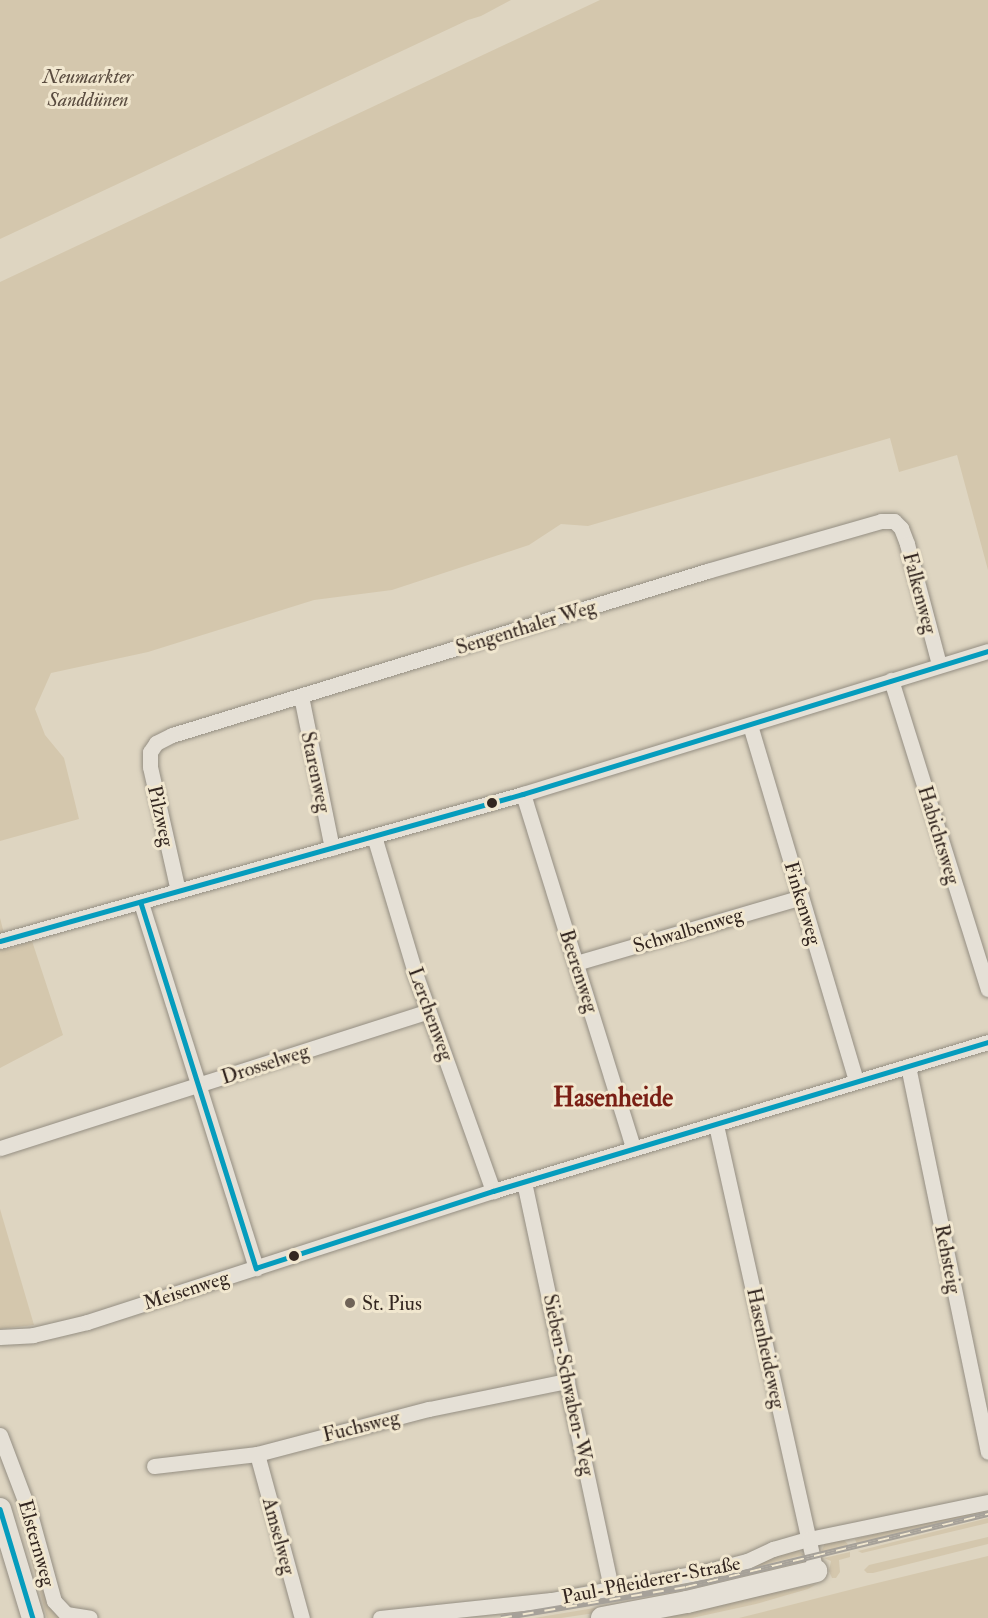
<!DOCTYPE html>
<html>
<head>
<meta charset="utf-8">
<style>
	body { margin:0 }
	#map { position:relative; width:988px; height:1618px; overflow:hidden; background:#ded5c1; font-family:"IM FELL Double Pica",serif }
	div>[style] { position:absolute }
	.green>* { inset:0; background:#d4c7ad }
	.roads { filter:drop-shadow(0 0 2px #948e82) drop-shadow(0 0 2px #948e82) }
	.street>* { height:15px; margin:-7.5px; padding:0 7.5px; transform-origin:7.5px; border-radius:7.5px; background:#e5e0d6 }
	.secondary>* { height:22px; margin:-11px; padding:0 11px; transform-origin:11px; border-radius:11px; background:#e5e0d6 }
	.rail>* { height:6px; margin-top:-3px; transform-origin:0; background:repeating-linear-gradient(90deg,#f1e7cf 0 11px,#a6a199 0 22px); box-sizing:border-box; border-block:2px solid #a6a199 }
	.bus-1>* { height:4.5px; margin:-2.25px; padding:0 2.25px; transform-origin:2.25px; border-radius:2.25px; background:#059cbd }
	.dots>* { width:16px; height:16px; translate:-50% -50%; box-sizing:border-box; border:3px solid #f1e7cf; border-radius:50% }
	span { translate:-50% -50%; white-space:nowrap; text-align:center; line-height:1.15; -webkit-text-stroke:6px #f1e7cf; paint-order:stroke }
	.park-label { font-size:20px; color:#594b3f; font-style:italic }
	.street-label { font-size:20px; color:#332620 }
	.poi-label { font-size:20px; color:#332620 }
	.left { translate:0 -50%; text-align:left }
	.district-label { font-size:26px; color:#7a1f14; font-weight:700 }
</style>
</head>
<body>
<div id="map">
	<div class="green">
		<i style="clip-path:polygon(0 0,511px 0,481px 16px,468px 20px,0 239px)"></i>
		<i style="clip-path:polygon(600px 0,988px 0,988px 570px,957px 455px,899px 472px,890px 438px,588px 526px,561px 524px,529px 545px,392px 590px,314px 600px,148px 652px,51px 673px,35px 709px,45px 735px,64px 758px,79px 819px,0 841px,0 282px)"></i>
		<i style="clip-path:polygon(0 918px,8px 949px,32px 941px,63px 1035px,0 1068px)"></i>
		<i style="clip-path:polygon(0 1209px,34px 1325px,0 1329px)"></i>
		<i style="clip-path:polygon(988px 1507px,988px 1511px,857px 1544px,855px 1539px)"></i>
		<i style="clip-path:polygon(988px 1518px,988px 1523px,862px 1553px,858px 1551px)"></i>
		<i style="clip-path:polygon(988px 1537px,988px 1544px,873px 1573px,867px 1573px,864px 1570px,869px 1565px)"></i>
		<i style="clip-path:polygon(838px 1539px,845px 1541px,849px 1546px,821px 1553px,825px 1542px)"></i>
		<i style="clip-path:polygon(796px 1549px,804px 1555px,726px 1574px,770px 1557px)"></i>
		<i style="clip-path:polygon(850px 1552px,850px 1557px,839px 1560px,840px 1572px,836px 1578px,832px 1578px,829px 1571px,831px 1561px,824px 1558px)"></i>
		<i style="clip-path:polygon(988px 1556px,988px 1618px,739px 1618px,869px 1585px)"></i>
		<i style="clip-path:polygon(38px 1557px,48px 1606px,59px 1618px,47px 1618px,31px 1560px)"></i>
		<i style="clip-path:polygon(817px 1584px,808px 1589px,756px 1604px,692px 1618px,648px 1618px)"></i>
		<i style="clip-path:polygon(655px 1598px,595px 1613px,561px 1618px,534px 1618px)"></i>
	</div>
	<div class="roads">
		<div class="street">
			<i style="left:891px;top:680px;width:324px;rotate:72.6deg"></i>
			<i style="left:301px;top:696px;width:155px;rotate:78.5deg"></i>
			<i style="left:750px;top:725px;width:371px;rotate:73.4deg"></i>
			<i style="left:523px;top:794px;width:371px;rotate:72.7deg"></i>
			<i style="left:374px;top:836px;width:143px;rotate:73.3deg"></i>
			<i style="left:415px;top:973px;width:232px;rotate:70.3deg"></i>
			<i style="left:178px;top:891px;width:127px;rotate:-102.7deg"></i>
			<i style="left:150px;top:767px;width:15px;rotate:-90deg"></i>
			<i style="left:150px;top:752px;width:11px;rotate:-56deg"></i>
			<i style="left:156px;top:743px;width:18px;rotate:-27deg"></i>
			<i style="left:172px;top:735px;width:560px;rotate:-17.04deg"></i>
			<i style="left:707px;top:571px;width:181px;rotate:-16deg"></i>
			<i style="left:881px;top:521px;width:13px"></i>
			<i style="left:894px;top:521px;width:10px;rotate:45deg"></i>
			<i style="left:901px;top:528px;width:17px;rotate:69deg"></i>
			<i style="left:907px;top:544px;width:124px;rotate:75.1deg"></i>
			<i style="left:141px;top:903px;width:383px;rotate:72.5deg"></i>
			<i style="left:0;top:941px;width:543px;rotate:-15.7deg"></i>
			<i style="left:523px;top:794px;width:486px;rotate:-17.1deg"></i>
			<i style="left:576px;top:963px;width:234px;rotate:-16.3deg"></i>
			<i style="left:908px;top:1066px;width:394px;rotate:78.3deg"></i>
			<i style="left:716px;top:1125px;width:457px;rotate:77.4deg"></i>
			<i style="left:0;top:1148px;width:449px;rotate:-17.7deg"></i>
			<i style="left:524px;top:1182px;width:416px;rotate:77.9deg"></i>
			<i style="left:0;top:1337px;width:33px;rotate:-3deg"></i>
			<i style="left:33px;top:1335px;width:56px;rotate:-13.5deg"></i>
			<i style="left:87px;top:1322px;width:427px;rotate:-17.9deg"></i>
			<i style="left:493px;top:1191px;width:517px;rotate:-16.75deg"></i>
			<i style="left:0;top:1435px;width:85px;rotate:69.2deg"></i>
			<i style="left:30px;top:1514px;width:90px;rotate:74.6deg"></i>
			<i style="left:54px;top:1601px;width:18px;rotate:47deg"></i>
			<i style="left:66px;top:1614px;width:24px;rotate:9deg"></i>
			<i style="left:257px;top:1454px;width:170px;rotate:74.7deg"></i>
			<i style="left:154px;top:1466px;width:104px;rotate:-6.6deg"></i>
			<i style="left:257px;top:1454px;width:178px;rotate:-14.7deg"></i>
			<i style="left:429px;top:1409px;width:141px;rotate:-11.5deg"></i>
			<i style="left:380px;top:1618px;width:172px;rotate:-6deg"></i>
			<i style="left:551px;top:1600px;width:160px;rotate:-10.5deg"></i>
			<i style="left:708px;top:1571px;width:40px;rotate:-14.4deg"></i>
			<i style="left:747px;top:1561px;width:29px;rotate:-25deg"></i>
			<i style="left:773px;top:1549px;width:37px;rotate:-16deg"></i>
			<i style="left:809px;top:1539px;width:183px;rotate:-11.7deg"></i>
		</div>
		<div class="secondary">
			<i style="left:0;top:1509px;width:114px;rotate:73.2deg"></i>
			<i style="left:602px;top:1618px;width:86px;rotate:-10.7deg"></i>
			<i style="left:687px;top:1602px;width:133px;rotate:-13.5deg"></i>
		</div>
	</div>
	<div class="rail">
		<i style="left:501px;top:1618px;width:188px;rotate:-9.5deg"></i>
		<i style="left:686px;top:1587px;width:311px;rotate:-13.6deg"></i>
	</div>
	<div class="bus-1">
		<i style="left:141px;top:903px;width:383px;rotate:72.5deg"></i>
		<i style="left:256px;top:1268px;width:249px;rotate:-18deg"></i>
		<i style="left:493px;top:1191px;width:517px;rotate:-16.75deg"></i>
		<i style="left:0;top:941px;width:543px;rotate:-15.7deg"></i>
		<i style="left:523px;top:794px;width:486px;rotate:-17.1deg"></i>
		<i style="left:0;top:1509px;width:114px;rotate:73.2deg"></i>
	</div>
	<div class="dots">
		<i style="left:492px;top:803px;background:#332620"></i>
		<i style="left:294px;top:1256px;background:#332620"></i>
		<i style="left:350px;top:1303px;background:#6f6358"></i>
	</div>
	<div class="park-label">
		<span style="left:88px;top:88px">Neumarkter<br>Sanddünen</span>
	</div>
	<div class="street-label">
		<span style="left:920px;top:593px;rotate:75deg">Falkenweg</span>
		<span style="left:526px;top:627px;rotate:-17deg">Sengenthaler Weg</span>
		<span style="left:316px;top:772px;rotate:78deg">Starenweg</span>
		<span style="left:161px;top:816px;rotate:77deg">Pilzweg</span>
		<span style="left:939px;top:835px;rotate:73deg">Habichtsweg</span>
		<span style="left:803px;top:903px;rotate:73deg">Finkenweg</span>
		<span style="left:688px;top:930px;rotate:-17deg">Schwalbenweg</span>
		<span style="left:579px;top:971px;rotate:72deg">Beerenweg</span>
		<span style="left:431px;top:1014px;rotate:70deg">Lerchenweg</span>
		<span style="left:265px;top:1064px;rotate:-18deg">Drosselweg</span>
		<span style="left:948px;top:1259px;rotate:79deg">Rehsteig</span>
		<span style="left:186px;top:1290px;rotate:-18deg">Meisenweg</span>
		<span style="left:766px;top:1348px;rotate:78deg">Hasenheideweg</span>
		<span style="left:569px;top:1385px;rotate:78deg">Sieben-Schwaben-Weg</span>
		<span style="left:361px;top:1426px;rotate:-14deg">Fuchsweg</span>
		<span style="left:279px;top:1536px;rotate:75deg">Amselweg</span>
		<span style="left:37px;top:1543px;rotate:74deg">Elsternweg</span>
		<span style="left:651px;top:1580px;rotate:-11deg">Paul-Pfleiderer-Straße</span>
	</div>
	<div class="poi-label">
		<span class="left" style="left:362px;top:1303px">St. Pius</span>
	</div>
	<div class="district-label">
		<span style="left:613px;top:1099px">Hasenheide</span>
	</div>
</div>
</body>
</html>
